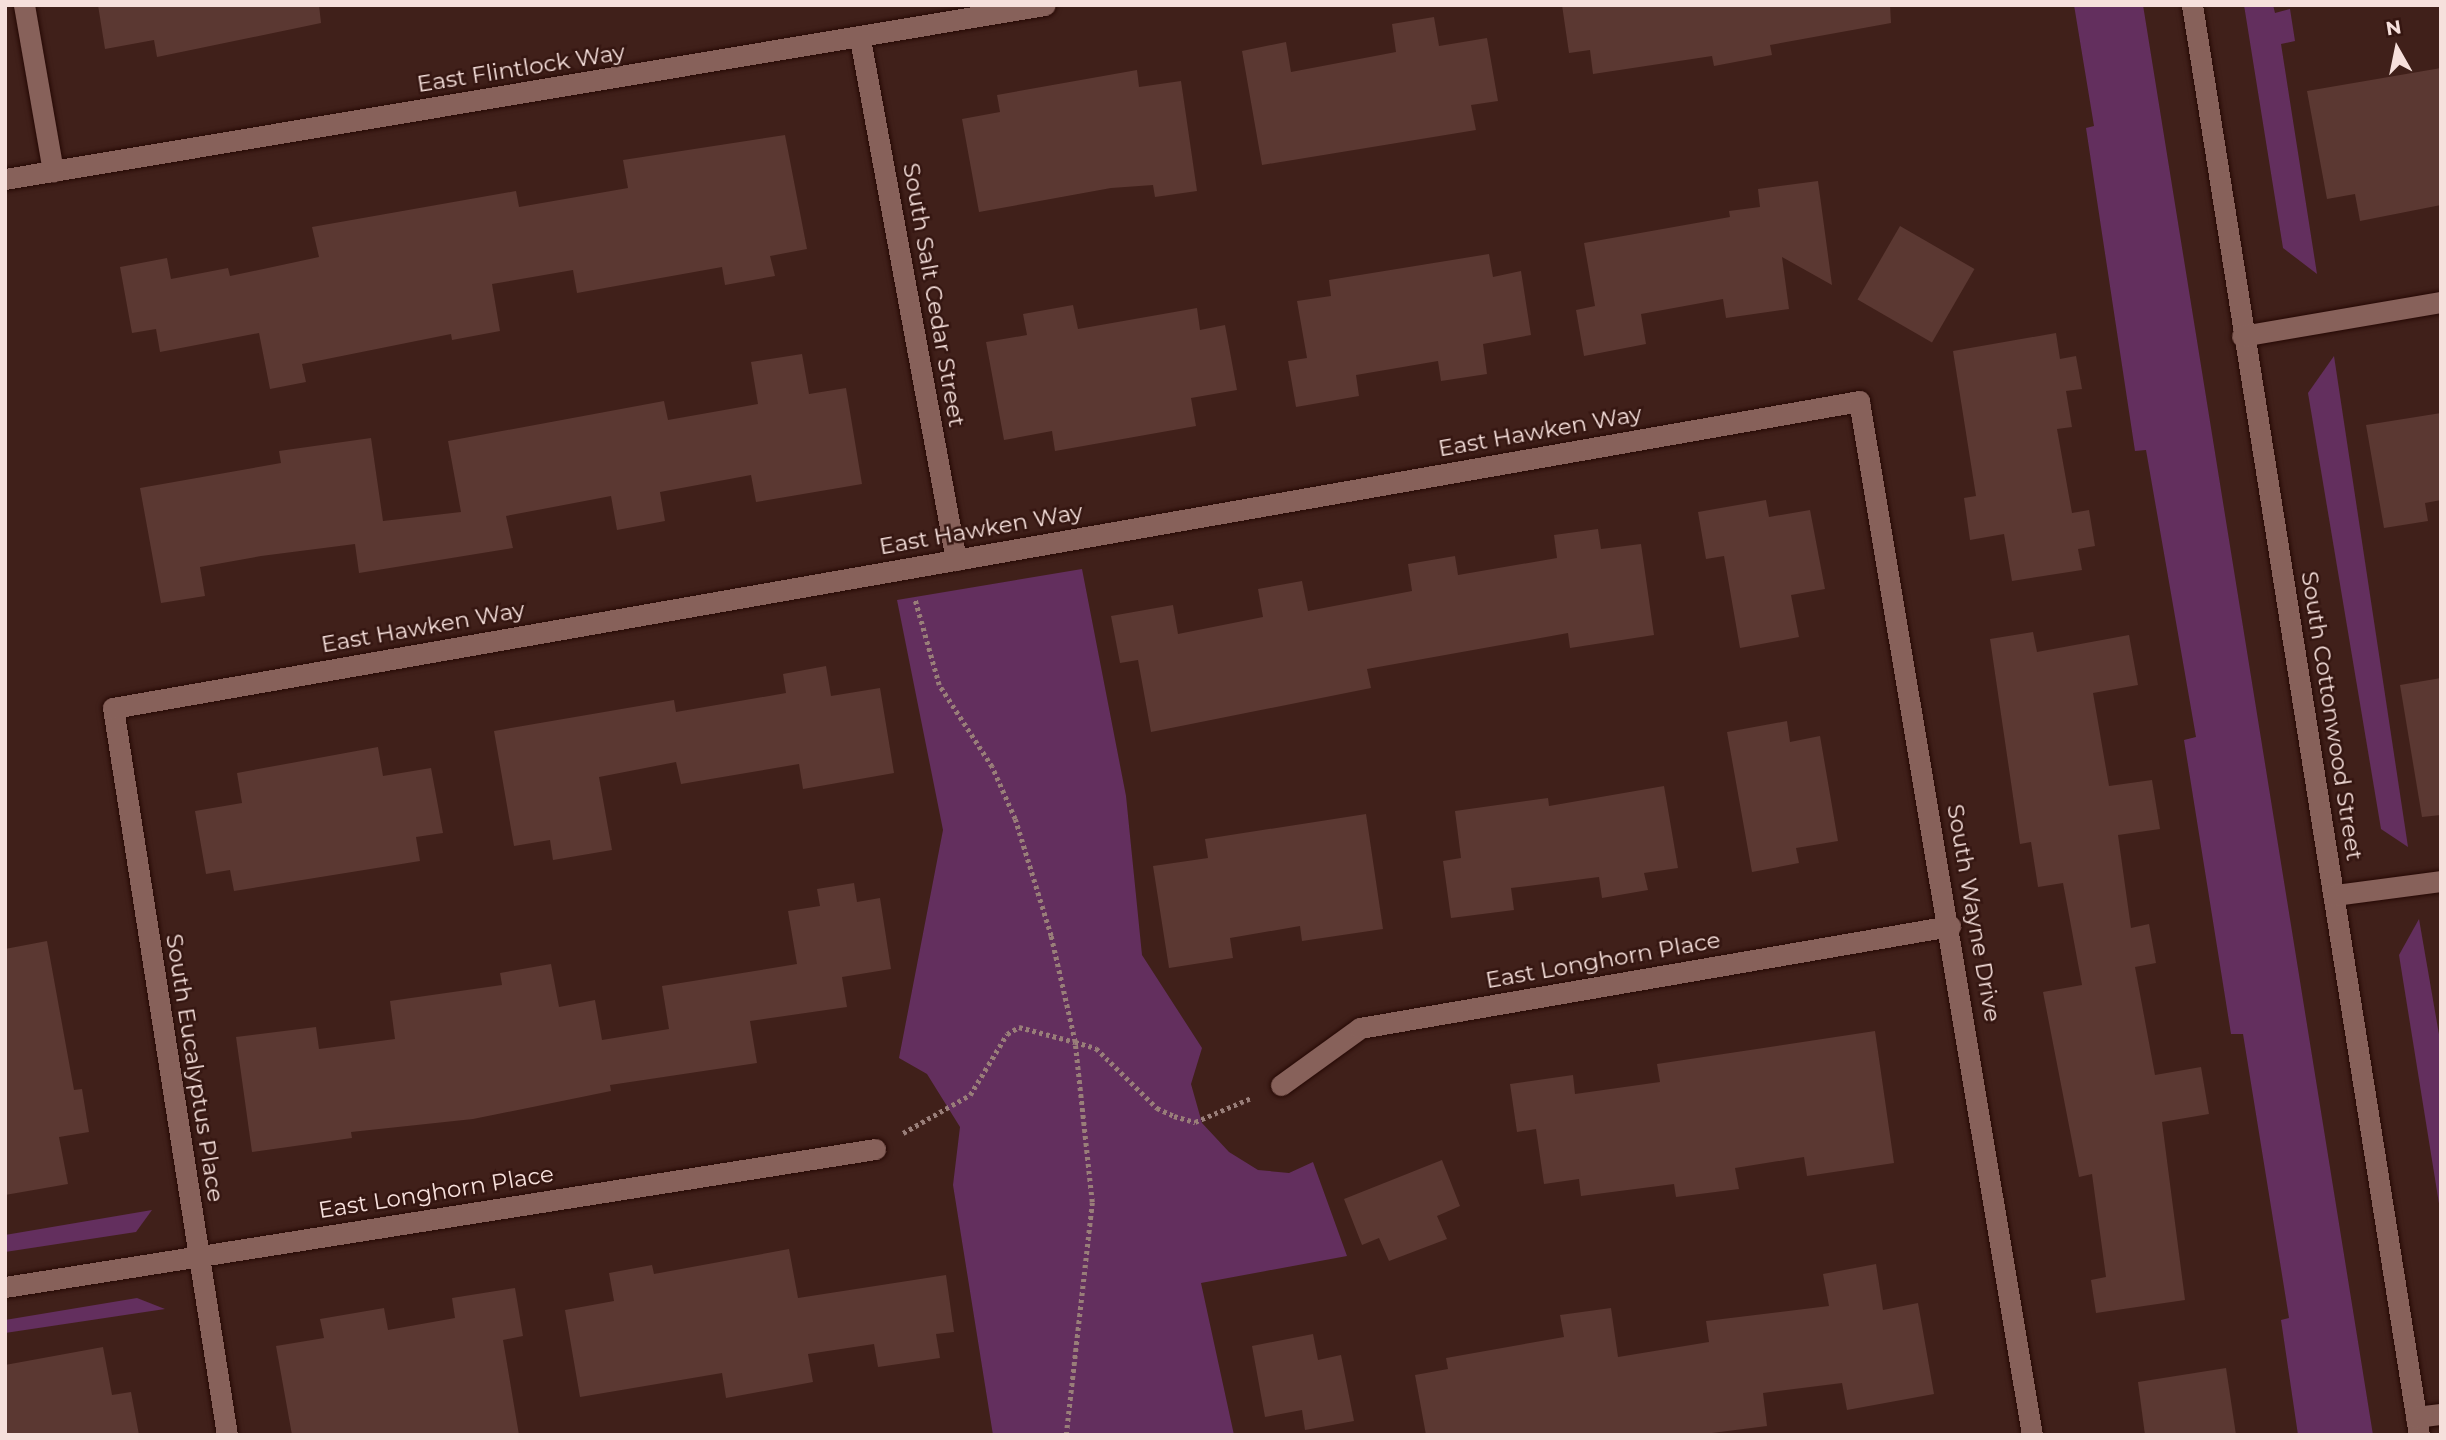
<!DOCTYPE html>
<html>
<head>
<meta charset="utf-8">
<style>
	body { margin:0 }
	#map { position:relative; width:2446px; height:1440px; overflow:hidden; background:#40201a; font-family:Montserrat,sans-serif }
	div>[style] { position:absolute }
	.green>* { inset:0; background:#632f5e }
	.building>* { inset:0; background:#5b3832; transform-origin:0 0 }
	.path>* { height:4.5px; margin-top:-2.25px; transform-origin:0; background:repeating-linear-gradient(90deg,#997e79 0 3.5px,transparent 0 7px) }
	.roads { filter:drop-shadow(0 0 2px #250804) drop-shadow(0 0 2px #250804) }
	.minor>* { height:21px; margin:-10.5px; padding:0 10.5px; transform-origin:10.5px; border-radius:10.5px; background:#87615a }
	span { translate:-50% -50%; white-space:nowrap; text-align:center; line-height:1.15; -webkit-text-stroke:5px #351611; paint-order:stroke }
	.street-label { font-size:23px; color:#f6e0dc }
	.frame { position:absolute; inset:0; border:7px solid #f6e0dc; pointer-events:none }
	.north { position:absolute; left:2362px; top:14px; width:70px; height:70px; -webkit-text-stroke:5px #351611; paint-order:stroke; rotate:351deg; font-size:19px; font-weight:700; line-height:28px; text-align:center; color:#f6e0dc }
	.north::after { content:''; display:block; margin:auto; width:24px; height:32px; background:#f6e0dc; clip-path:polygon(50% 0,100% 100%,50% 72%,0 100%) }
</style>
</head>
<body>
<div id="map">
	<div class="green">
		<i style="clip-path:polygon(2074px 5px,2143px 5px,2373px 1435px,2298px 1435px,2281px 1320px,2289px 1318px,2243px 1034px,2231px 1034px,2184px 740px,2196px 737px,2146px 450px,2135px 451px,2086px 128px,2094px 126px)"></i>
		<i style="clip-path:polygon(2244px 5px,2273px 5px,2275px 13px,2290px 9px,2295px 41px,2281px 44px,2317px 274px,2283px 248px)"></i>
		<i style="clip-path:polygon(2334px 356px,2408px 847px,2381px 829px,2308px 393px)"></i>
		<i style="clip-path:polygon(1082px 569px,1126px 796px,1142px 955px,1202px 1048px,1191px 1084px,1202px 1123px,1229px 1152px,1258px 1170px,1289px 1173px,1313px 1162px,1347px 1256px,1201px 1283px,1234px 1435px,993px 1435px,953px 1185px,960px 1127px,927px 1074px,899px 1058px,943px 830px,897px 600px)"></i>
		<i style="clip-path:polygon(2419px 919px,2441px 1046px,2441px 1216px,2399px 955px)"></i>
		<i style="clip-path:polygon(152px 1210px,136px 1232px,5px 1252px,5px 1235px)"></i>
		<i style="clip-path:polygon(137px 1298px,165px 1309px,5px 1333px,5px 1320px)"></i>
	</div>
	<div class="building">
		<i style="clip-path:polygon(98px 5px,319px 5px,321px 23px,157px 57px,154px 40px,105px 49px)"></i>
		<i style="clip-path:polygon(1562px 5px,1890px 5px,1891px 23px,1770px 45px,1772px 55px,1714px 66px,1712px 56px,1593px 74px,1590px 50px,1569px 53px)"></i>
		<i style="clip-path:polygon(1434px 17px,1439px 46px,1487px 38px,1498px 101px,1471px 105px,1476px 130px,1262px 165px,1242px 51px,1286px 42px,1291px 72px,1396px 52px,1392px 24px)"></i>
		<i style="clip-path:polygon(2441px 68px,2441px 205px,2360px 221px,2355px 194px,2327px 199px,2307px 91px)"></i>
		<i style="clip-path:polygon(1137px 70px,1139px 87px,1181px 81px,1197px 191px,1155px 197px,1153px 185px,1111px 188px,979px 212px,962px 119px,1000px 112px,997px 95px)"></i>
		<i style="clip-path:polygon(785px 135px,807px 249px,770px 256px,775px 276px,725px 285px,722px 267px,577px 293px,573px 270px,492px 284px,500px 331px,452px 340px,451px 334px,302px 364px,306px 382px,270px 389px,259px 333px,160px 352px,156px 329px,132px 333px,120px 267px,167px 258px,171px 279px,228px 268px,230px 276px,319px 257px,312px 227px,516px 191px,519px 207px,628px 188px,623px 160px)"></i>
		<i style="clip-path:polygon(1818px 181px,1832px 285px,1782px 257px,1789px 309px,1726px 318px,1723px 299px,1641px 314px,1646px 344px,1584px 356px,1576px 310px,1595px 306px,1584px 243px,1730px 217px,1729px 211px,1760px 207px,1758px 189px)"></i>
		<i style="left:1900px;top:226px;width:86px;height:85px;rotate:30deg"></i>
		<i style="clip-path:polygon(1489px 254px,1493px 277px,1521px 271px,1531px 335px,1483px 344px,1487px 374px,1441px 381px,1438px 361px,1356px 375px,1359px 396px,1296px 407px,1288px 361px,1307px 358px,1297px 301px,1331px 296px,1329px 280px)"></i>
		<i style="clip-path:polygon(1073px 305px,1078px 329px,1197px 308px,1200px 330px,1225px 325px,1237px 390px,1191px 398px,1196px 426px,1055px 451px,1052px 431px,1004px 440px,986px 342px,1027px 335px,1023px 314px)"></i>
		<i style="clip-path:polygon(2056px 333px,2060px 359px,2076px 356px,2082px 389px,2066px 391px,2072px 427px,2057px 429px,2072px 513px,2089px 510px,2095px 546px,2078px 549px,2082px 570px,2012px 581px,2004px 534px,1970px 540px,1964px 498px,1976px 496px,1953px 351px)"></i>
		<i style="clip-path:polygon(802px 354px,809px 394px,846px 388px,862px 484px,756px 502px,751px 475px,660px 492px,665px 521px,617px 530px,611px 496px,506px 516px,513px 548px,359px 573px,355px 544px,261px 556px,200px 567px,205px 596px,161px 603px,140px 488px,281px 463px,279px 451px,371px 438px,383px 521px,461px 512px,448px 441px,664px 401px,668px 420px,758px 404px,751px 362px)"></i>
		<i style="clip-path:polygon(2441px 413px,2441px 500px,2425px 503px,2428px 521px,2384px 528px,2366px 425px)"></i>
		<i style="clip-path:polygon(1766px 500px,1769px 517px,1810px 510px,1825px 589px,1791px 595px,1799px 637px,1740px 648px,1724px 556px,1706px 559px,1698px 512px)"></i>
		<i style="clip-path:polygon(1598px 529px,1601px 549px,1641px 544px,1654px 635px,1570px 648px,1568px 633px,1367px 669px,1371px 688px,1151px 732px,1138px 660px,1120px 663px,1111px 616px,1173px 605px,1178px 634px,1263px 617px,1258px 589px,1302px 581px,1308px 611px,1412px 591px,1408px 564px,1455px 556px,1458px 575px,1557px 558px,1554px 535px)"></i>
		<i style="clip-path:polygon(2033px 632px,2037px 652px,2129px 635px,2138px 685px,2093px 693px,2109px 786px,2152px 780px,2160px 829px,2118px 835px,2131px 928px,2149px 924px,2156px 963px,2135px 967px,2155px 1075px,2201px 1067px,2209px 1114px,2162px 1122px,2185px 1300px,2096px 1313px,2091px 1280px,2106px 1277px,2092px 1174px,2079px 1177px,2043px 992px,2082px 985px,2063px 883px,2038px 887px,2031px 842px,2020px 844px,1990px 639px)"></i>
		<i style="clip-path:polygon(826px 666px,831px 696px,880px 688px,894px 773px,803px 789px,799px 764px,681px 784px,676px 762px,599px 777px,612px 850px,553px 860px,550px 840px,514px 846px,494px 731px,674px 700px,676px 712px,786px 693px,783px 674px)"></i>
		<i style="clip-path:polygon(2441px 678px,2441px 815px,2422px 817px,2400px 685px)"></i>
		<i style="clip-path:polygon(1787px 721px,1790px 742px,1820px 736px,1838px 841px,1796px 848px,1799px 863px,1752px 872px,1727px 732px)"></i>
		<i style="clip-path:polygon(378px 747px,383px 776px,431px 768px,443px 833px,416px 837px,420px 861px,234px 891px,230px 870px,206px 874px,195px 811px,242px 803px,237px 773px)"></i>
		<i style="clip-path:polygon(1664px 786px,1678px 868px,1644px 873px,1648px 890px,1602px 898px,1599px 877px,1511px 888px,1514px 910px,1451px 918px,1443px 861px,1461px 858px,1455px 811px,1548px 798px,1549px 806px)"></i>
		<i style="clip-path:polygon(1366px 814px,1383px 929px,1302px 941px,1300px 926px,1230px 938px,1233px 958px,1169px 968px,1153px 866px,1208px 858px,1205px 839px)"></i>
		<i style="clip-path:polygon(854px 883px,857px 902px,880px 898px,891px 969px,842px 977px,847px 1007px,750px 1021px,757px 1063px,610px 1085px,611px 1091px,473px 1119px,351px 1132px,352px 1138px,252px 1152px,236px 1037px,316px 1027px,319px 1049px,395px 1039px,390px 1001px,502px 985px,500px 973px,551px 964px,559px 1007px,595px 1000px,602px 1040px,669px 1029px,662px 986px,797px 964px,788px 911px,820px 906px,817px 889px)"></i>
		<i style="clip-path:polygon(47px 941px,74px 1090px,82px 1089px,89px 1132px,59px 1137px,68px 1184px,5px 1195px,5px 949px)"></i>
		<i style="clip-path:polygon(1875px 1031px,1894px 1163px,1807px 1176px,1804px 1157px,1735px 1168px,1739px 1189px,1676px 1197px,1674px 1184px,1581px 1196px,1579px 1179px,1544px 1184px,1536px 1129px,1517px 1132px,1510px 1084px,1573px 1075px,1575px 1094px,1660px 1082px,1657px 1064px)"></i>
		<i style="clip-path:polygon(1442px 1160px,1460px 1206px,1437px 1216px,1447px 1239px,1389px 1261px,1379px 1238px,1362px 1245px,1344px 1199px)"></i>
		<i style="clip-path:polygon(789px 1249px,798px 1298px,946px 1275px,954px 1332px,936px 1334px,940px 1358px,878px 1367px,874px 1344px,808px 1354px,813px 1382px,726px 1398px,722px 1373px,580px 1397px,565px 1310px,614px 1301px,609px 1273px,652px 1265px,654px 1274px)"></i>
		<i style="clip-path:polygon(1876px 1264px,1883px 1310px,1918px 1303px,1934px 1394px,1847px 1410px,1842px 1383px,1763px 1393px,1767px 1426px,1696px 1435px,1426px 1435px,1415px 1375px,1448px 1369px,1446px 1358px,1564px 1337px,1560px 1315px,1611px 1308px,1618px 1357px,1709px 1342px,1706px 1321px,1829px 1306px,1823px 1274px)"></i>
		<i style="clip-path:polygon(515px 1288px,523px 1336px,503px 1340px,519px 1435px,292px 1435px,276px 1346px,324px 1338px,320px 1319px,384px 1308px,388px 1330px,455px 1318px,452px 1298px)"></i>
		<i style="clip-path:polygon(1313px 1334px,1318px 1360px,1341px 1355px,1354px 1421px,1305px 1430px,1302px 1410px,1265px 1417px,1252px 1346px)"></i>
		<i style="clip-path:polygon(103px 1347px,112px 1395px,131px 1392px,139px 1435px,5px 1435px,5px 1365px)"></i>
		<i style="clip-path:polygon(2226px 1368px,2236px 1435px,2145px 1435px,2138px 1382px)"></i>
	</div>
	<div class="path">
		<i style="left:903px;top:1133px;width:77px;rotate:-29.6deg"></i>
		<i style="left:970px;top:1095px;width:71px;rotate:-58.8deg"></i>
		<i style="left:1007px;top:1034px;width:14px;rotate:-30deg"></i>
		<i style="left:1019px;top:1027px;width:58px;rotate:15deg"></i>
		<i style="left:1075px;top:1042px;width:109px;rotate:-102.8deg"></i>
		<i style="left:1051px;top:936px;width:122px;rotate:-107.1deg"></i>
		<i style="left:1015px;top:819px;width:57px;rotate:-113.9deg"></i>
		<i style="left:992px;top:767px;width:98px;rotate:-122.9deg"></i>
		<i style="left:939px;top:685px;width:88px;rotate:-105.8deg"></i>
		<i style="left:1066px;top:1435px;width:234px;rotate:-83.6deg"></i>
		<i style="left:1092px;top:1202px;width:161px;rotate:-96.1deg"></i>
		<i style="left:1075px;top:1042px;width:22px;rotate:16deg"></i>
		<i style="left:1096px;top:1048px;width:86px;rotate:44.5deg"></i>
		<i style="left:1157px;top:1108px;width:19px;rotate:25deg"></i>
		<i style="left:1174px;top:1116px;width:22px;rotate:16deg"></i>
		<i style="left:1195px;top:1122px;width:61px;rotate:-23.2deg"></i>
	</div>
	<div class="roads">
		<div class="minor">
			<i style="left:24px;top:5px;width:169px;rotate:80.1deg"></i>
			<i style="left:2192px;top:5px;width:1448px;rotate:80.98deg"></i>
			<i style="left:860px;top:39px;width:530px;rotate:79.56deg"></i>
			<i style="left:5px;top:179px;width:1054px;rotate:-9.5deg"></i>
			<i style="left:2242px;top:336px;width:202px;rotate:-9.7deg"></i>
			<i style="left:2335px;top:895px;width:107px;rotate:-7.5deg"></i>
			<i style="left:1281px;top:1085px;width:97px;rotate:-35.8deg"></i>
			<i style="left:1360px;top:1028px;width:599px;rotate:-9.81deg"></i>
			<i style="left:5px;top:1287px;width:881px;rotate:-9.01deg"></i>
			<i style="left:2416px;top:1417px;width:25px;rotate:-7deg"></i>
			<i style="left:227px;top:1435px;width:736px;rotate:-98.91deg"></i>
			<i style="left:113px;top:708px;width:1773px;rotate:-9.97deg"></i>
			<i style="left:1859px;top:401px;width:1048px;rotate:80.5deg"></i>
		</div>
	</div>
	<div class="street-label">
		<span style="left:521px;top:68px;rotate:-9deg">East Flintlock Way</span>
		<span style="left:934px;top:295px;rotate:80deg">South Salt Cedar Street</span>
		<span style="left:1540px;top:431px;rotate:-10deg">East Hawken Way</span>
		<span style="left:981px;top:529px;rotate:-10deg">East Hawken Way</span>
		<span style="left:423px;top:627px;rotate:-10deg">East Hawken Way</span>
		<span style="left:2332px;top:716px;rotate:81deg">South Cottonwood Street</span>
		<span style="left:1974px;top:913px;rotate:80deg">South Wayne Drive</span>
		<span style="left:1603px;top:960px;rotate:-10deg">East Longhorn Place</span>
		<span style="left:195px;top:1068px;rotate:81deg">South Eucalyptus Place</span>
		<span style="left:436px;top:1192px;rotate:-9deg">East Longhorn Place</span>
	</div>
	<div class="frame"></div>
	<div class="north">N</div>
</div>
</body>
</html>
